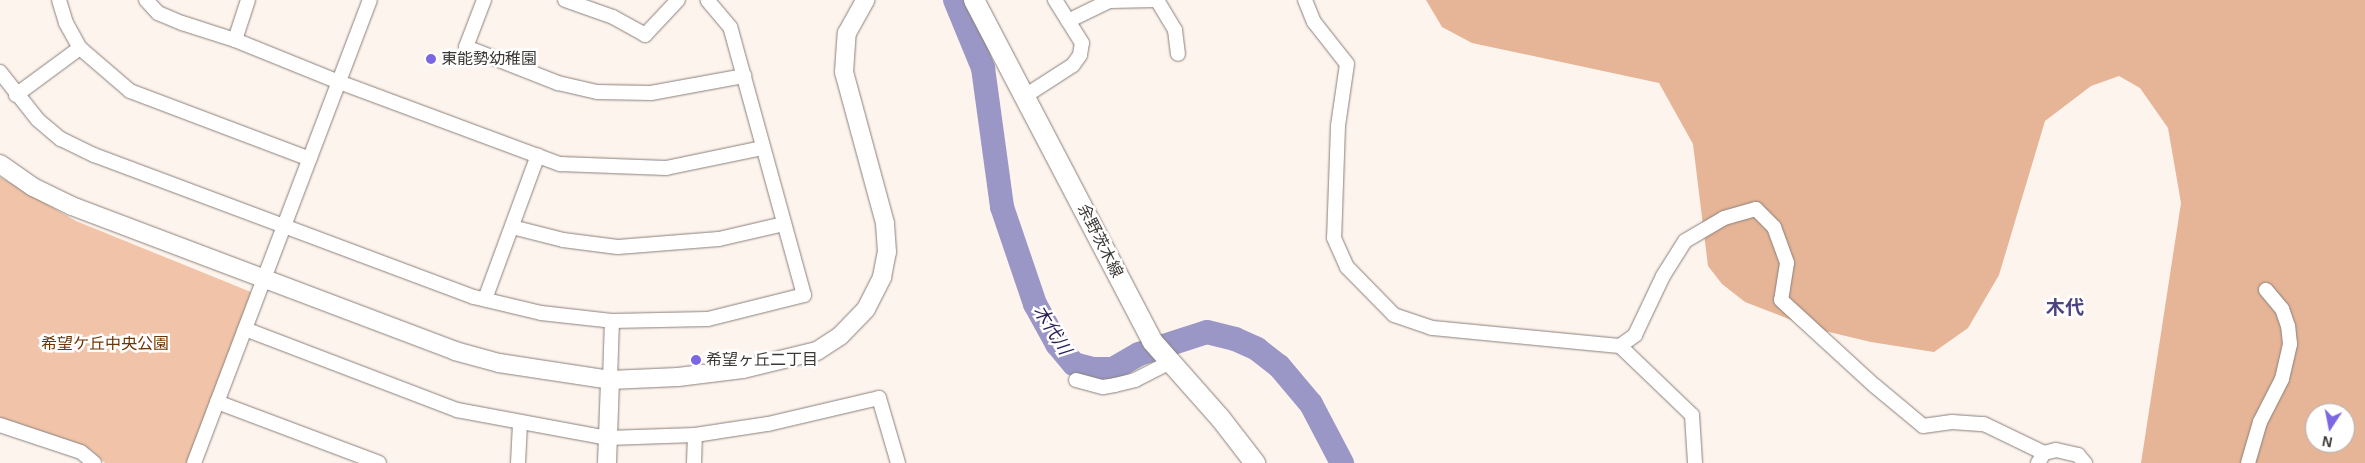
<!DOCTYPE html>
<html>
<head>
<meta charset="utf-8">
<style>
	body { margin:0 }
	#map { position:relative; width:2365px; height:463px; overflow:hidden; background:#fef4ee; font-family:Helvetica,"Noto Sans JP",sans-serif }
	div>[style] { position:absolute }
	.green>* { inset:0; background:#f1c4a9 }
	.forest>* { inset:0; background:#e6b496 }
	.river>* { height:24px; margin:-12px; padding:0 12px; transform-origin:12px; border-radius:12px; background:#9a97c7 }
	.roads { filter:drop-shadow(0 0 1px #89807b) drop-shadow(0 0 1px #89807b) }
	.minor>* { height:14px; margin:-7px; padding:0 7px; transform-origin:7px; border-radius:7px; background:#fff }
	.tertiary>* { height:18px; margin:-9px; padding:0 9px; transform-origin:9px; border-radius:9px; background:#fff }
	.secondary>* { height:20px; margin:-10px; padding:0 10px; transform-origin:10px; border-radius:10px; background:#fff }
	.dots>* { width:14px; height:14px; translate:-50% -50%; box-sizing:border-box; border:2px solid #fff; border-radius:50% }
	span { translate:-50% -50%; white-space:nowrap; text-align:center; line-height:1.15; -webkit-text-stroke:5px #fff; paint-order:stroke }
	.poi-label { font-size:16px; color:#3c3836 }
	.left { translate:0 -50%; text-align:left }
	.street-label { font-size:16px; color:#3c3836 }
	.park-label { font-size:16px; color:#6f3401 }
	.water-label { font-size:18px; color:#2a1d58; font-style:italic }
	.quarter-label { font-size:19px; color:#4c4381; font-weight:700 }
	.north { position:absolute; left:2305px; top:403px; width:50px; height:50px; box-sizing:border-box; background:#fff; border:1px solid #b1afaf; border-radius:50%; rotate:191deg; font-size:14px; font-weight:700; line-height:20px; text-align:center; color:#3c3836 }
	.north::after { content:''; display:block; margin:auto; width:18px; height:22px; background:#7d66e2; clip-path:polygon(50% 0,100% 100%,50% 72%,0 100%) }
</style>
</head>
<body>
<div id="map">
	<div class="green">
		<i style="clip-path:polygon(0 177px,76px 221px,251px 292px,189px 463px,105px 463px,91px 450px,77px 443px,0 418px)"></i>
	</div>
	<div class="forest">
		<i style="clip-path:polygon(evenodd,1426px 0,2365px 0,2365px 463px,2141px 463px,2181px 203px,2168px 128px,2140px 88px,2119px 76px,2091px 86px,2045px 121px,1999px 275px,1968px 328px,1934px 352px,1871px 342px,1812px 328px,1745px 302px,1722px 284px,1708px 266px,1693px 144px,1659px 83px,1472px 43px,1442px 27px,1426px 0,2315px 413px,2345px 413px,2345px 443px,2315px 443px,2315px 413px)"></i>
	</div>
	<div class="river">
		<i style="left:955px;top:0;width:74px;rotate:67.6deg"></i>
		<i style="left:983px;top:68px;width:140px;rotate:82.2deg"></i>
		<i style="left:1002px;top:207px;width:102px;rotate:71.2deg"></i>
		<i style="left:1035px;top:304px;width:46px;rotate:61.2deg"></i>
		<i style="left:1057px;top:344px;width:26px;rotate:50deg"></i>
		<i style="left:1074px;top:364px;width:20px;rotate:15deg"></i>
		<i style="left:1093px;top:369px;width:20px"></i>
		<i style="left:1113px;top:369px;width:30px;rotate:-30deg"></i>
		<i style="left:1139px;top:354px;width:71px;rotate:-17.9deg"></i>
		<i style="left:1207px;top:332px;width:29px;rotate:14deg"></i>
		<i style="left:1235px;top:339px;width:24px;rotate:24deg"></i>
		<i style="left:1257px;top:349px;width:28px;rotate:38deg"></i>
		<i style="left:1279px;top:366px;width:50px;rotate:49.9deg"></i>
		<i style="left:1311px;top:404px;width:67px;rotate:62.3deg"></i>
	</div>
	<div class="roads">
		<div class="minor">
			<i style="left:59px;top:0;width:24px;rotate:73deg"></i>
			<i style="left:66px;top:23px;width:29px;rotate:61deg"></i>
			<i style="left:80px;top:48px;width:66px;rotate:40.7deg"></i>
			<i style="left:130px;top:91px;width:192px;rotate:20.7deg"></i>
			<i style="left:146px;top:0;width:18px;rotate:47deg"></i>
			<i style="left:158px;top:13px;width:26px;rotate:23deg"></i>
			<i style="left:182px;top:23px;width:56px;rotate:17.8deg"></i>
			<i style="left:235px;top:40px;width:112px;rotate:22deg"></i>
			<i style="left:339px;top:82px;width:236px;rotate:20.4deg"></i>
			<i style="left:560px;top:164px;width:106px;rotate:2.2deg"></i>
			<i style="left:666px;top:168px;width:99px;rotate:-11.7deg"></i>
			<i style="left:484px;top:0;width:50px;rotate:111deg"></i>
			<i style="left:466px;top:47px;width:99px;rotate:21.4deg"></i>
			<i style="left:558px;top:83px;width:40px;rotate:13deg"></i>
			<i style="left:597px;top:92px;width:54px;rotate:1.1deg"></i>
			<i style="left:651px;top:93px;width:95px;rotate:-10.4deg"></i>
			<i style="left:565px;top:0;width:51px;rotate:19.5deg"></i>
			<i style="left:613px;top:17px;width:37px;rotate:29deg"></i>
			<i style="left:645px;top:35px;width:48px;rotate:-46.7deg"></i>
			<i style="left:1305px;top:0;width:24px;rotate:68deg"></i>
			<i style="left:1314px;top:22px;width:53px;rotate:51.8deg"></i>
			<i style="left:1347px;top:64px;width:63px;rotate:98.3deg"></i>
			<i style="left:1338px;top:126px;width:112px;rotate:92deg"></i>
			<i style="left:1334px;top:238px;width:32px;rotate:66deg"></i>
			<i style="left:1347px;top:267px;width:67px;rotate:45.6deg"></i>
			<i style="left:1394px;top:315px;width:40px;rotate:18.9deg"></i>
			<i style="left:1432px;top:328px;width:189px;rotate:5.5deg"></i>
			<i style="left:1620px;top:346px;width:100px;rotate:43.8deg"></i>
			<i style="left:1692px;top:415px;width:48px;rotate:86.4deg"></i>
			<i style="left:1068px;top:21px;width:46px;rotate:-26deg"></i>
			<i style="left:1109px;top:1px;width:48px;rotate:-1.2deg"></i>
			<i style="left:1157px;top:0;width:35px;rotate:59deg"></i>
			<i style="left:1175px;top:30px;width:24px;rotate:83deg"></i>
			<i style="left:235px;top:40px;width:42px;rotate:-72deg"></i>
			<i style="left:0;top:72px;width:61px;rotate:51.6deg"></i>
			<i style="left:38px;top:120px;width:30px;rotate:40deg"></i>
			<i style="left:61px;top:139px;width:37px;rotate:26deg"></i>
			<i style="left:94px;top:155px;width:406px;rotate:20.5deg"></i>
			<i style="left:474px;top:297px;width:69px;rotate:13.4deg"></i>
			<i style="left:541px;top:313px;width:71px;rotate:6.4deg"></i>
			<i style="left:612px;top:321px;width:96px;rotate:-1.2deg"></i>
			<i style="left:708px;top:319px;width:99px;rotate:-14deg"></i>
			<i style="left:804px;top:295px;width:278px;rotate:-105.4deg"></i>
			<i style="left:730px;top:27px;width:35px;rotate:-130deg"></i>
			<i style="left:16px;top:95px;width:79px;rotate:-36.3deg"></i>
			<i style="left:1025px;top:96px;width:57px;rotate:-32.9deg"></i>
			<i style="left:1073px;top:65px;width:12px;rotate:-55deg"></i>
			<i style="left:1080px;top:55px;width:12px;rotate:-81deg"></i>
			<i style="left:1082px;top:43px;width:51px;rotate:-122.1deg"></i>
			<i style="left:512px;top:227px;width:53px;rotate:14.3deg"></i>
			<i style="left:563px;top:240px;width:55px;rotate:7.3deg"></i>
			<i style="left:618px;top:247px;width:101px;rotate:-4.5deg"></i>
			<i style="left:719px;top:239px;width:67px;rotate:-13deg"></i>
			<i style="left:485px;top:299px;width:153px;rotate:-69.8deg"></i>
			<i style="left:245px;top:329px;width:227px;rotate:20.9deg"></i>
			<i style="left:457px;top:410px;width:154px;rotate:10.5deg"></i>
			<i style="left:608px;top:438px;width:87px;rotate:-2deg"></i>
			<i style="left:695px;top:435px;width:74px;rotate:-8.6deg"></i>
			<i style="left:768px;top:424px;width:114px;rotate:-13.2deg"></i>
			<i style="left:879px;top:398px;width:68px;rotate:73.7deg"></i>
			<i style="left:1620px;top:346px;width:19px;rotate:-36deg"></i>
			<i style="left:1635px;top:335px;width:65px;rotate:-64.6deg"></i>
			<i style="left:1663px;top:276px;width:41px;rotate:-57.8deg"></i>
			<i style="left:1685px;top:241px;width:45px;rotate:-30.5deg"></i>
			<i style="left:1724px;top:218px;width:33px;rotate:-16deg"></i>
			<i style="left:1756px;top:209px;width:25px;rotate:45deg"></i>
			<i style="left:1774px;top:227px;width:38px;rotate:70deg"></i>
			<i style="left:1787px;top:263px;width:37px;rotate:99deg"></i>
			<i style="left:1781px;top:300px;width:127px;rotate:42.5deg"></i>
			<i style="left:1875px;top:386px;width:62px;rotate:39.8deg"></i>
			<i style="left:1923px;top:426px;width:29px;rotate:-8deg"></i>
			<i style="left:1952px;top:422px;width:32px;rotate:4deg"></i>
			<i style="left:1984px;top:424px;width:67px;rotate:25.8deg"></i>
			<i style="left:2044px;top:453px;width:12px;rotate:121deg"></i>
			<i style="left:610px;top:380px;width:59px;rotate:-88.1deg"></i>
			<i style="left:1076px;top:380px;width:28px;rotate:15deg"></i>
			<i style="left:1103px;top:387px;width:12px;rotate:-9deg"></i>
			<i style="left:1115px;top:385px;width:21px;rotate:-14deg"></i>
			<i style="left:1135px;top:380px;width:38px;rotate:-27deg"></i>
			<i style="left:217px;top:402px;width:173px;rotate:20.6deg"></i>
			<i style="left:0;top:425px;width:85px;rotate:18.4deg"></i>
			<i style="left:81px;top:452px;width:17px;rotate:40deg"></i>
			<i style="left:2044px;top:453px;width:12px;rotate:-14deg"></i>
			<i style="left:2056px;top:450px;width:23px;rotate:13deg"></i>
			<i style="left:2078px;top:455px;width:11px;rotate:49deg"></i>
			<i style="left:194px;top:463px;width:495px;rotate:-69.2deg"></i>
			<i style="left:518px;top:463px;width:40px;rotate:-87.1deg"></i>
			<i style="left:694px;top:463px;width:28px;rotate:-88deg"></i>
			<i style="left:2248px;top:463px;width:43px;rotate:-73.7deg"></i>
			<i style="left:2260px;top:422px;width:48px;rotate:-62.9deg"></i>
			<i style="left:2282px;top:379px;width:36px;rotate:-77deg"></i>
			<i style="left:2290px;top:344px;width:18px;rotate:-96deg"></i>
			<i style="left:2288px;top:326px;width:18px;rotate:-109deg"></i>
			<i style="left:2282px;top:309px;width:25px;rotate:-130deg"></i>
		</div>
		<div class="tertiary">
			<i style="left:0;top:164px;width:40px;rotate:34.9deg"></i>
			<i style="left:33px;top:187px;width:43px;rotate:26deg"></i>
			<i style="left:72px;top:206px;width:410px;rotate:20.7deg"></i>
			<i style="left:455px;top:351px;width:46px;rotate:15.3deg"></i>
			<i style="left:499px;top:363px;width:112px;rotate:8.7deg"></i>
			<i style="left:610px;top:380px;width:68px;rotate:-2.5deg"></i>
			<i style="left:678px;top:377px;width:65px;rotate:-7deg"></i>
			<i style="left:743px;top:369px;width:76px;rotate:-13.7deg"></i>
			<i style="left:817px;top:351px;width:27px;rotate:-33deg"></i>
			<i style="left:840px;top:336px;width:37px;rotate:-46deg"></i>
			<i style="left:866px;top:309px;width:36px;rotate:-63deg"></i>
			<i style="left:882px;top:277px;width:25px;rotate:-79deg"></i>
			<i style="left:887px;top:252px;width:29px;rotate:-94deg"></i>
			<i style="left:885px;top:223px;width:156px;rotate:-105.2deg"></i>
			<i style="left:844px;top:72px;width:39px;rotate:-86deg"></i>
			<i style="left:847px;top:33px;width:38px;rotate:-61deg"></i>
			<i style="left:607px;top:463px;width:83px;rotate:-87.9deg"></i>
		</div>
		<div class="secondary">
			<i style="left:974px;top:0;width:385px;rotate:62.4deg"></i>
			<i style="left:1152px;top:341px;width:104px;rotate:48.5deg"></i>
			<i style="left:1221px;top:419px;width:56px;rotate:52.3deg"></i>
		</div>
	</div>
	<div class="dots">
		<i style="left:431px;top:59px;background:#7d66e2"></i>
		<i style="left:696px;top:360px;background:#7d66e2"></i>
	</div>
	<div class="poi-label">
		<span class="left" style="left:441px;top:59px">東能勢幼稚園</span>
		<span class="left" style="left:706px;top:360px">希望ヶ丘二丁目</span>
	</div>
	<div class="street-label">
		<span style="left:1100px;top:241px;rotate:63deg">余野茨木線</span>
	</div>
	<div class="park-label">
		<span style="left:105px;top:344px">希望ケ丘中央公園</span>
	</div>
	<div class="water-label">
		<span style="left:1052px;top:330px;rotate:58deg">木代川</span>
	</div>
	<div class="quarter-label">
		<span style="left:2065px;top:308px">木代</span>
	</div>
	<div class="north">N</div>
</div>
</body>
</html>
